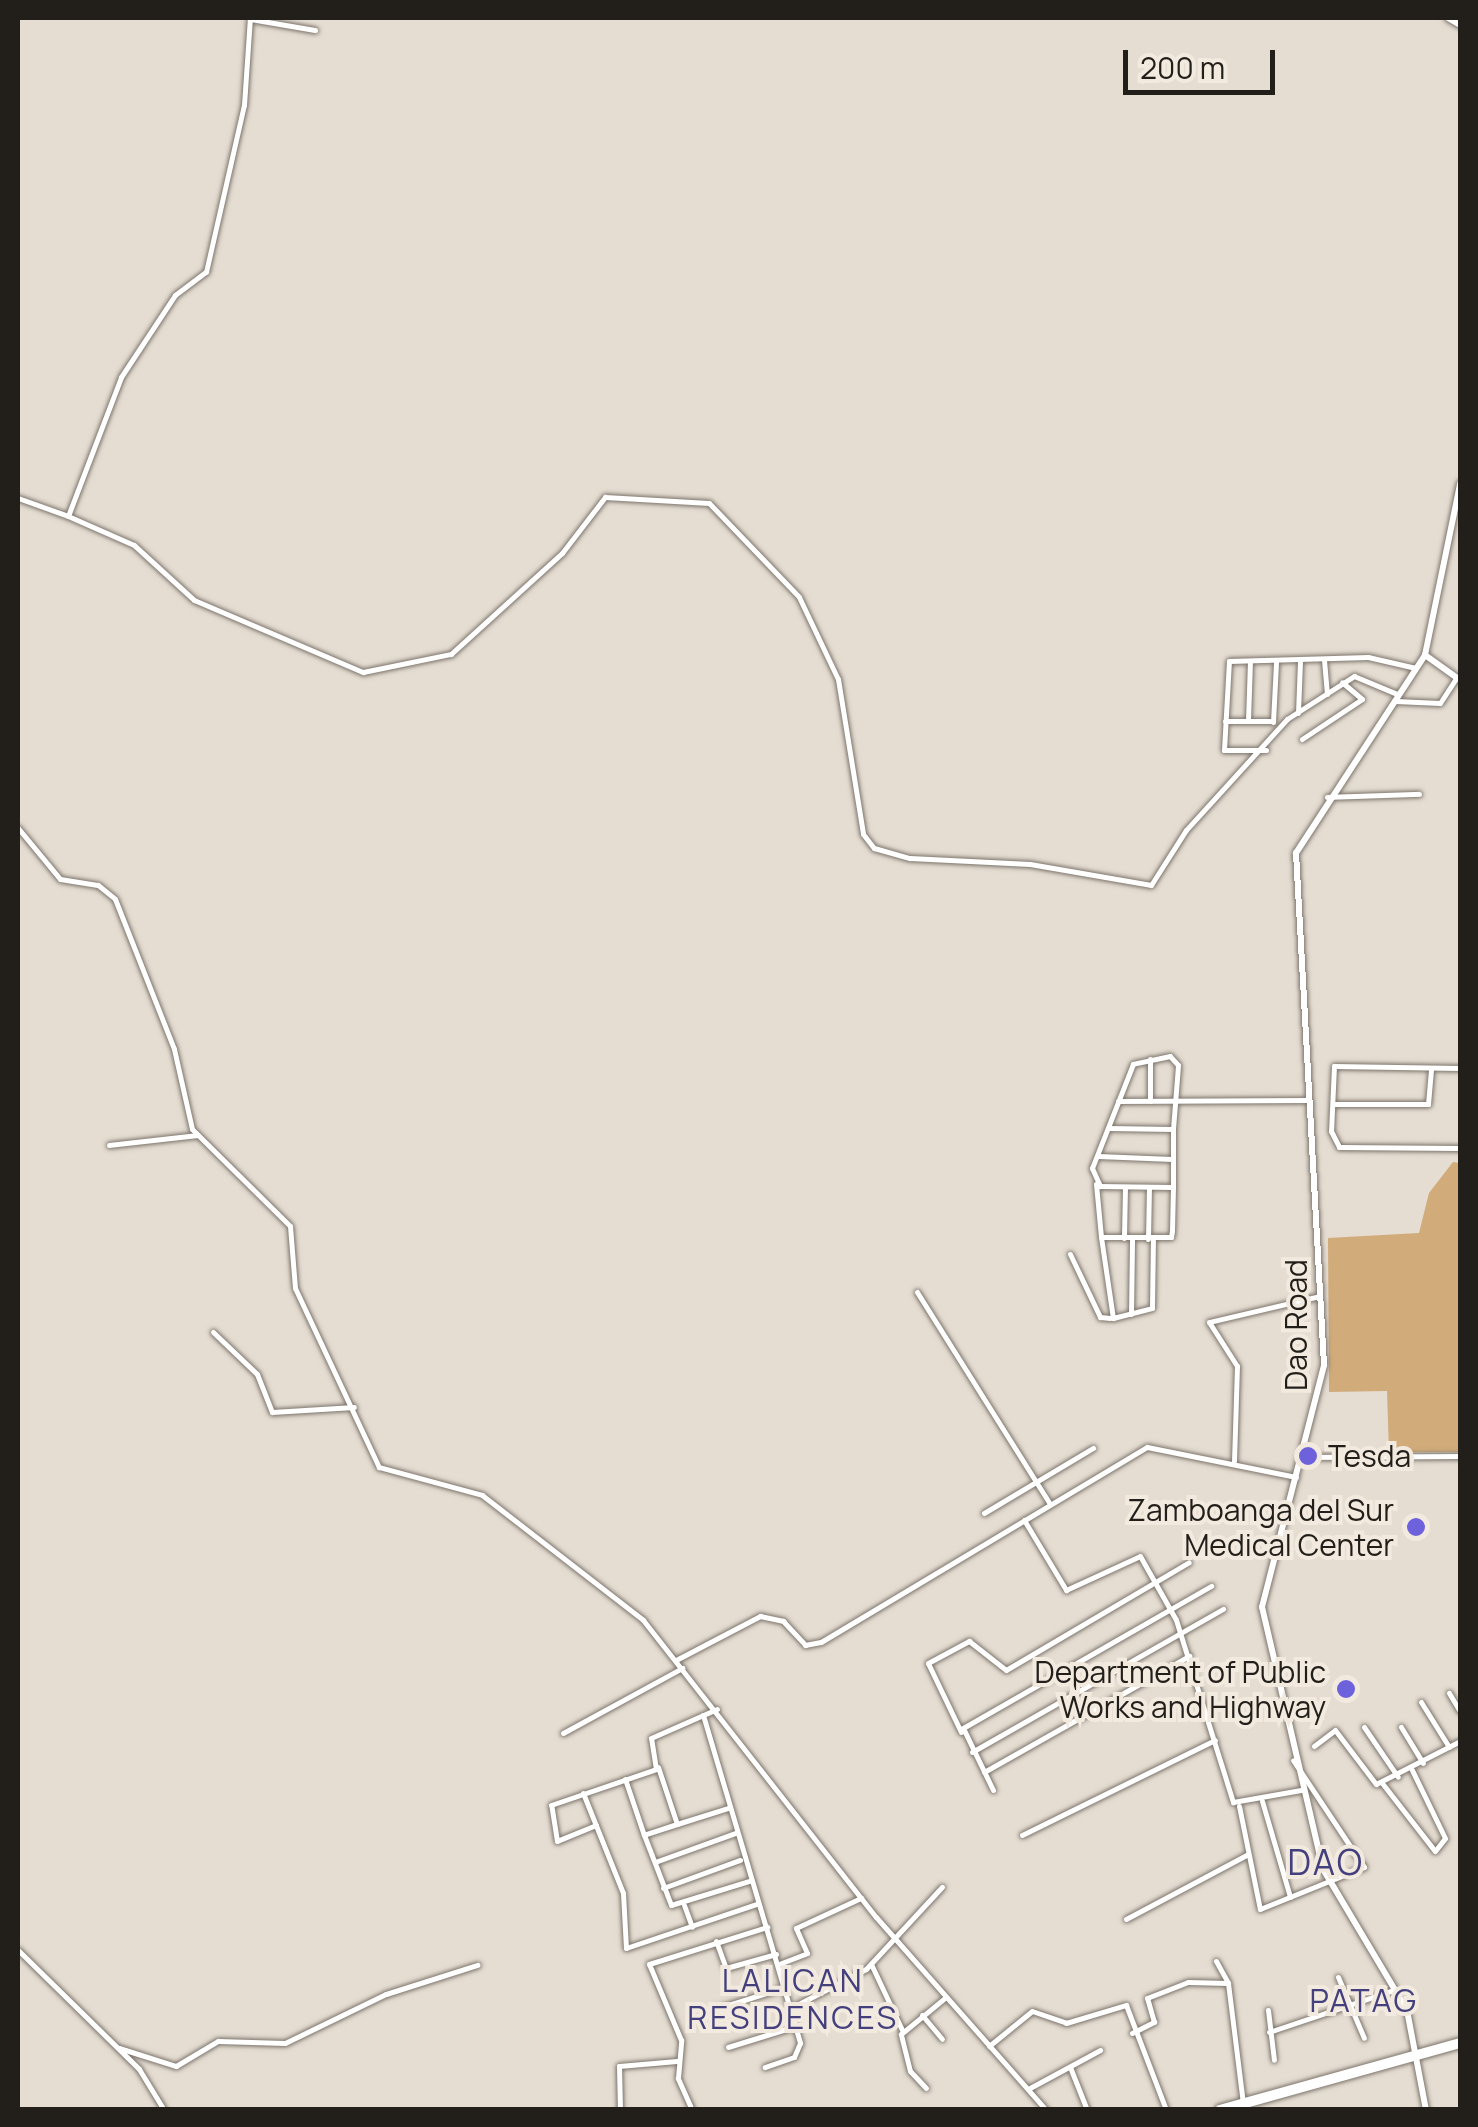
<!DOCTYPE html>
<html>
<head>
<meta charset="utf-8">
<style>
	body { margin:0 }
	#map { position:relative; width:1478px; height:2127px; overflow:hidden; background:#e5ddd2; font-family:Manrope,sans-serif }
	div>[style] { position:absolute }
	.green>* { inset:0; background:#d1ab7a }
	.roads { filter:drop-shadow(0 0 2px #7d756c) drop-shadow(0 0 2px #7d756c) }
	.street>* { height:5px; margin:-2.5px; padding:0 2.5px; transform-origin:2.5px; border-radius:2.5px; background:#fff }
	.secondary>* { height:6px; margin:-3px; padding:0 3px; transform-origin:3px; border-radius:3px; background:#fff }
	.highway>* { height:10px; margin:-5px; padding:0 5px; transform-origin:5px; border-radius:5px; background:#fff }
	.dots>* { width:28px; height:28px; translate:-50% -50%; box-sizing:border-box; border:5px solid #f3eadf; border-radius:50% }
	span { translate:-50% -50%; white-space:nowrap; text-align:center; line-height:1.15; -webkit-text-stroke:8px #f3eadf; paint-order:stroke }
	.street-label { font-size:30px; color:#221f1b }
	.poi-label { font-size:30px; color:#221f1b }
	.left { translate:0 -50%; text-align:left }
	.right { translate:-100% -50%; text-align:right }
	.neighbourhood-label { font-size:32px; color:#43407d; letter-spacing:2.5px }
	.quarter-label { font-size:35px; color:#43407d; letter-spacing:2.5px }
	.frame { position:absolute; inset:0; border:20px solid #221f1b; pointer-events:none }
	.scale { position:absolute; left:1123px; top:50px; width:152px; height:45px; box-sizing:border-box; border:5px solid #221f1b; border-top:0; padding-left:12px; font-size:30px; line-height:35px; white-space:nowrap; color:#221f1b; -webkit-text-stroke:8px #f3eadf; paint-order:stroke }
</style>
</head>
<body>
<div id="map">
	<div class="green">
		<i style="clip-path:polygon(1453px 1162px,1460px 1163px,1460px 1452px,1389px 1452px,1387px 1391px,1329px 1392px,1328px 1238px,1419px 1233px,1429px 1193px)"></i>
	</div>
	<div class="roads">
		<div class="street">
			<i style="left:250px;top:19px;width:66px;rotate:9.6deg"></i>
			<i style="left:18px;top:498px;width:53px;rotate:19.8deg"></i>
			<i style="left:68px;top:516px;width:149px;rotate:-69.1deg"></i>
			<i style="left:121px;top:377px;width:98px;rotate:-56.6deg"></i>
			<i style="left:175px;top:295px;width:39px;rotate:-37deg"></i>
			<i style="left:206px;top:272px;width:171px;rotate:-77.2deg"></i>
			<i style="left:244px;top:105px;width:87px;rotate:-86.1deg"></i>
			<i style="left:68px;top:516px;width:72px;rotate:23.7deg"></i>
			<i style="left:134px;top:545px;width:81px;rotate:42.5deg"></i>
			<i style="left:194px;top:600px;width:184px;rotate:23.1deg"></i>
			<i style="left:363px;top:672px;width:90px;rotate:-11.6deg"></i>
			<i style="left:451px;top:654px;width:150px;rotate:-42.3deg"></i>
			<i style="left:562px;top:553px;width:71px;rotate:-52.5deg"></i>
			<i style="left:605px;top:497px;width:104px;rotate:3.3deg"></i>
			<i style="left:709px;top:503px;width:130px;rotate:46.2deg"></i>
			<i style="left:799px;top:597px;width:91px;rotate:64.6deg"></i>
			<i style="left:838px;top:679px;width:157px;rotate:80.8deg"></i>
			<i style="left:863px;top:834px;width:18px;rotate:52deg"></i>
			<i style="left:874px;top:848px;width:37px;rotate:16deg"></i>
			<i style="left:910px;top:858px;width:120px;rotate:2.9deg"></i>
			<i style="left:1030px;top:864px;width:123px;rotate:9.8deg"></i>
			<i style="left:1151px;top:885px;width:65px;rotate:-57.5deg"></i>
			<i style="left:1186px;top:830px;width:150px;rotate:-47.7deg"></i>
			<i style="left:1287px;top:719px;width:80px;rotate:-32.7deg"></i>
			<i style="left:1354px;top:676px;width:47px;rotate:22.7deg"></i>
			<i style="left:1324px;top:660px;width:34px;rotate:85deg"></i>
			<i style="left:1395px;top:701px;width:45px;rotate:2.5deg"></i>
			<i style="left:1440px;top:703px;width:30px;rotate:-57deg"></i>
			<i style="left:1298px;top:713px;width:52px;rotate:-87.8deg"></i>
			<i style="left:1225px;top:721px;width:47px"></i>
			<i style="left:1248px;top:721px;width:59px;rotate:-88.1deg"></i>
			<i style="left:1273px;top:722px;width:60px;rotate:-87.1deg"></i>
			<i style="left:1302px;top:739px;width:72px;rotate:-33.7deg"></i>
			<i style="left:1362px;top:699px;width:26px;rotate:-140deg"></i>
			<i style="left:1266px;top:750px;width:42px;rotate:180deg"></i>
			<i style="left:1224px;top:750px;width:89px;rotate:-86.8deg"></i>
			<i style="left:1229px;top:661px;width:139px;rotate:-1.6deg"></i>
			<i style="left:1368px;top:657px;width:49px;rotate:12.9deg"></i>
			<i style="left:1327px;top:797px;width:92px;rotate:-1.9deg"></i>
			<i style="left:18px;top:828px;width:66px;rotate:50.5deg"></i>
			<i style="left:60px;top:879px;width:38px;rotate:9deg"></i>
			<i style="left:98px;top:885px;width:22px;rotate:39deg"></i>
			<i style="left:115px;top:899px;width:161px;rotate:68.5deg"></i>
			<i style="left:174px;top:1049px;width:82px;rotate:77.3deg"></i>
			<i style="left:192px;top:1129px;width:138px;rotate:44.7deg"></i>
			<i style="left:290px;top:1226px;width:62px;rotate:85.4deg"></i>
			<i style="left:295px;top:1288px;width:198px;rotate:64.9deg"></i>
			<i style="left:379px;top:1467px;width:107px;rotate:15.2deg"></i>
			<i style="left:482px;top:1495px;width:204px;rotate:37.8deg"></i>
			<i style="left:643px;top:1620px;width:377px;rotate:51.9deg"></i>
			<i style="left:876px;top:1917px;width:257px;rotate:48.6deg"></i>
			<i style="left:1150px;top:1059px;width:42px;rotate:90deg"></i>
			<i style="left:1460px;top:1068px;width:126px;rotate:-179.1deg"></i>
			<i style="left:1334px;top:1066px;width:65px;rotate:92.6deg"></i>
			<i style="left:1331px;top:1131px;width:18px;rotate:63deg"></i>
			<i style="left:1339px;top:1147px;width:121px;rotate:0.5deg"></i>
			<i style="left:1118px;top:1101px;width:191px;rotate:-0.3deg"></i>
			<i style="left:1333px;top:1104px;width:95px"></i>
			<i style="left:1428px;top:1104px;width:36px;rotate:-85deg"></i>
			<i style="left:1108px;top:1128px;width:65px;rotate:0.9deg"></i>
			<i style="left:109px;top:1145px;width:89px;rotate:-6.5deg"></i>
			<i style="left:1098px;top:1156px;width:74px;rotate:2.3deg"></i>
			<i style="left:1096px;top:1184px;width:53px;rotate:84.6deg"></i>
			<i style="left:1101px;top:1237px;width:70px"></i>
			<i style="left:1171px;top:1237px;width:6px;rotate:-81deg"></i>
			<i style="left:1172px;top:1231px;width:44px;rotate:-88.7deg"></i>
			<i style="left:1173px;top:1187px;width:58px;rotate:-90deg"></i>
			<i style="left:1173px;top:1129px;width:64px;rotate:-85.5deg"></i>
			<i style="left:1178px;top:1065px;width:12px;rotate:-132deg"></i>
			<i style="left:1170px;top:1056px;width:38px;rotate:168deg"></i>
			<i style="left:1133px;top:1064px;width:112px;rotate:111.5deg"></i>
			<i style="left:1092px;top:1168px;width:20px;rotate:66deg"></i>
			<i style="left:1100px;top:1186px;width:73px;rotate:0.8deg"></i>
			<i style="left:1101px;top:1237px;width:82px;rotate:81.6deg"></i>
			<i style="left:1113px;top:1318px;width:40px;rotate:-14.4deg"></i>
			<i style="left:1152px;top:1308px;width:68px;rotate:-89.2deg"></i>
			<i style="left:1124px;top:1238px;width:50px;rotate:-88.9deg"></i>
			<i style="left:1148px;top:1239px;width:52px;rotate:-88.9deg"></i>
			<i style="left:1070px;top:1254px;width:70px;rotate:64.5deg"></i>
			<i style="left:1100px;top:1317px;width:10px;rotate:6deg"></i>
			<i style="left:917px;top:1292px;width:250px;rotate:57.9deg"></i>
			<i style="left:1131px;top:1314px;width:76px;rotate:-89.2deg"></i>
			<i style="left:213px;top:1332px;width:61px;rotate:43.7deg"></i>
			<i style="left:257px;top:1374px;width:41px;rotate:68.5deg"></i>
			<i style="left:272px;top:1412px;width:82px;rotate:-3.5deg"></i>
			<i style="left:1305px;top:1457px;width:155px;rotate:-0.4deg"></i>
			<i style="left:1234px;top:1461px;width:95px;rotate:-88.2deg"></i>
			<i style="left:1237px;top:1366px;width:52px;rotate:-122.5deg"></i>
			<i style="left:1209px;top:1322px;width:114px;rotate:-13.2deg"></i>
			<i style="left:984px;top:1513px;width:127px;rotate:-30.8deg"></i>
			<i style="left:1024px;top:1520px;width:82px;rotate:59deg"></i>
			<i style="left:1066px;top:1590px;width:81px;rotate:-24.7deg"></i>
			<i style="left:1140px;top:1556px;width:73px;rotate:60.6deg"></i>
			<i style="left:1176px;top:1620px;width:191px;rotate:72.6deg"></i>
			<i style="left:1233px;top:1802px;width:69px;rotate:-10deg"></i>
			<i style="left:676px;top:1660px;width:95px;rotate:-27.6deg"></i>
			<i style="left:760px;top:1616px;width:24px;rotate:12deg"></i>
			<i style="left:783px;top:1621px;width:33px;rotate:47deg"></i>
			<i style="left:805px;top:1645px;width:16px;rotate:-11deg"></i>
			<i style="left:821px;top:1642px;width:380px;rotate:-30.9deg"></i>
			<i style="left:1147px;top:1447px;width:152px;rotate:11.4deg"></i>
			<i style="left:1449px;top:1693px;width:21px;rotate:59deg"></i>
			<i style="left:1421px;top:1702px;width:53px;rotate:58.1deg"></i>
			<i style="left:703px;top:1715px;width:342px;rotate:73.5deg"></i>
			<i style="left:800px;top:2043px;width:15px;rotate:113deg"></i>
			<i style="left:794px;top:2057px;width:31px;rotate:161deg"></i>
			<i style="left:1364px;top:1727px;width:60px;rotate:55.8deg"></i>
			<i style="left:1401px;top:1727px;width:42px;rotate:58.6deg"></i>
			<i style="left:961px;top:1732px;width:76px;rotate:-115.6deg"></i>
			<i style="left:928px;top:1663px;width:47px;rotate:-28.2deg"></i>
			<i style="left:969px;top:1641px;width:47px;rotate:38.1deg"></i>
			<i style="left:1006px;top:1670px;width:212px;rotate:-30.5deg"></i>
			<i style="left:563px;top:1733px;width:136px;rotate:-28.6deg"></i>
			<i style="left:1314px;top:1746px;width:26px;rotate:-37deg"></i>
			<i style="left:1335px;top:1730px;width:68px;rotate:52.8deg"></i>
			<i style="left:1376px;top:1784px;width:94px;rotate:-27.1deg"></i>
			<i style="left:972px;top:1752px;width:289px;rotate:-29.7deg"></i>
			<i style="left:658px;top:1767px;width:60px;rotate:71.6deg"></i>
			<i style="left:677px;top:1824px;width:53px;rotate:-17.4deg"></i>
			<i style="left:984px;top:1772px;width:236px;rotate:-29.5deg"></i>
			<i style="left:625px;top:1779px;width:59px;rotate:71.3deg"></i>
			<i style="left:1382px;top:1783px;width:86px;rotate:52.1deg"></i>
			<i style="left:1435px;top:1851px;width:16px;rotate:-52deg"></i>
			<i style="left:1445px;top:1838px;width:76px;rotate:-115.9deg"></i>
			<i style="left:993px;top:1790px;width:69px;rotate:-115.8deg"></i>
			<i style="left:963px;top:1728px;width:286px;rotate:-29.8deg"></i>
			<i style="left:583px;top:1793px;width:108px;rotate:68.2deg"></i>
			<i style="left:623px;top:1893px;width:55px;rotate:86.9deg"></i>
			<i style="left:626px;top:1948px;width:138px;rotate:-18.6deg"></i>
			<i style="left:1262px;top:1801px;width:100px;rotate:73.7deg"></i>
			<i style="left:1239px;top:1806px;width:105px;rotate:78.5deg"></i>
			<i style="left:1260px;top:1909px;width:112px;rotate:-22deg"></i>
			<i style="left:1364px;top:1867px;width:128px;rotate:-123.6deg"></i>
			<i style="left:677px;top:1824px;width:35px;rotate:162deg"></i>
			<i style="left:644px;top:1835px;width:75px;rotate:68.9deg"></i>
			<i style="left:671px;top:1905px;width:82px;rotate:-17.1deg"></i>
			<i style="left:596px;top:1825px;width:42px;rotate:157.7deg"></i>
			<i style="left:557px;top:1841px;width:36px;rotate:-99deg"></i>
			<i style="left:551px;top:1805px;width:111px;rotate:-18.9deg"></i>
			<i style="left:656px;top:1769px;width:31px;rotate:-99deg"></i>
			<i style="left:651px;top:1738px;width:72px;rotate:-23.7deg"></i>
			<i style="left:1022px;top:1835px;width:215px;rotate:-26.2deg"></i>
			<i style="left:655px;top:1862px;width:85px;rotate:-19.9deg"></i>
			<i style="left:663px;top:1888px;width:82px;rotate:-20deg"></i>
			<i style="left:684px;top:1905px;width:23px;rotate:70deg"></i>
			<i style="left:1126px;top:1919px;width:138px;rotate:-28deg"></i>
			<i style="left:716px;top:1941px;width:29px;rotate:70deg"></i>
			<i style="left:726px;top:1968px;width:52px;rotate:-15.6deg"></i>
			<i style="left:18px;top:1950px;width:170px;rotate:44.5deg"></i>
			<i style="left:139px;top:2069px;width:48px;rotate:58.6deg"></i>
			<i style="left:1216px;top:1961px;width:25px;rotate:61deg"></i>
			<i style="left:1228px;top:1983px;width:121px;rotate:82.9deg"></i>
			<i style="left:779px;top:1964px;width:30px;rotate:-21deg"></i>
			<i style="left:807px;top:1953px;width:27px;rotate:-114deg"></i>
			<i style="left:796px;top:1928px;width:72px;rotate:-24.8deg"></i>
			<i style="left:871px;top:1964px;width:73px;rotate:64.8deg"></i>
			<i style="left:1338px;top:1977px;width:66px;rotate:66.9deg"></i>
			<i style="left:791px;top:2008px;width:85px;rotate:-27.5deg"></i>
			<i style="left:866px;top:1969px;width:112px;rotate:-47.2deg"></i>
			<i style="left:716px;top:2009px;width:72px;rotate:-17.7deg"></i>
			<i style="left:1268px;top:2010px;width:50px;rotate:83.2deg"></i>
			<i style="left:922px;top:2015px;width:31px;rotate:50deg"></i>
			<i style="left:1269px;top:2032px;width:132px;rotate:-18.6deg"></i>
			<i style="left:1132px;top:2033px;width:25px;rotate:-27deg"></i>
			<i style="left:1154px;top:2022px;width:25px;rotate:-106deg"></i>
			<i style="left:1147px;top:1998px;width:44px;rotate:-21.3deg"></i>
			<i style="left:1188px;top:1982px;width:40px;rotate:1.4deg"></i>
			<i style="left:989px;top:2046px;width:55px;rotate:-39.1deg"></i>
			<i style="left:1032px;top:2011px;width:36px;rotate:19deg"></i>
			<i style="left:1066px;top:2023px;width:63px;rotate:-16.7deg"></i>
			<i style="left:1126px;top:2005px;width:112px;rotate:69.1deg"></i>
			<i style="left:728px;top:2047px;width:71px;rotate:-17.2deg"></i>
			<i style="left:119px;top:2048px;width:60px;rotate:17.5deg"></i>
			<i style="left:176px;top:2066px;width:49px;rotate:-30.8deg"></i>
			<i style="left:218px;top:2041px;width:67px;rotate:1.7deg"></i>
			<i style="left:285px;top:2043px;width:112px;rotate:-25.9deg"></i>
			<i style="left:386px;top:1994px;width:96px;rotate:-17.7deg"></i>
			<i style="left:1070px;top:2067px;width:46px;rotate:68.4deg"></i>
			<i style="left:926px;top:2088px;width:23px;rotate:-133deg"></i>
			<i style="left:910px;top:2071px;width:38px;rotate:-104deg"></i>
			<i style="left:901px;top:2034px;width:58px;rotate:-39.4deg"></i>
			<i style="left:1028px;top:2089px;width:82px;rotate:-28.4deg"></i>
			<i style="left:620px;top:2110px;width:44px;rotate:-91.3deg"></i>
			<i style="left:619px;top:2066px;width:58px;rotate:-4.9deg"></i>
			<i style="left:692px;top:2110px;width:35px;rotate:-114deg"></i>
			<i style="left:678px;top:2078px;width:38px;rotate:-85deg"></i>
			<i style="left:681px;top:2040px;width:82px;rotate:-112.8deg"></i>
			<i style="left:649px;top:1964px;width:124px;rotate:-17.4deg"></i>
		</div>
		<div class="secondary">
			<i style="left:1448px;top:18px;width:14px;rotate:30deg"></i>
			<i style="left:1425px;top:655px;width:43px;rotate:35.5deg"></i>
			<i style="left:1426px;top:2110px;width:102px;rotate:-100.8deg"></i>
			<i style="left:1407px;top:2010px;width:164px;rotate:-120.8deg"></i>
			<i style="left:1323px;top:1869px;width:269px;rotate:-103.1deg"></i>
			<i style="left:1262px;top:1607px;width:250px;rotate:-75.6deg"></i>
			<i style="left:1324px;top:1365px;width:513px;rotate:-93.13deg"></i>
			<i style="left:1296px;top:853px;width:236px;rotate:-56.9deg"></i>
			<i style="left:1425px;top:655px;width:175px;rotate:-78.4deg"></i>
		</div>
		<div class="highway">
			<i style="left:1220px;top:2110px;width:249px;rotate:-15.6deg"></i>
		</div>
	</div>
	<div class="dots">
		<i style="left:1308px;top:1456px;background:#6e62dc"></i>
		<i style="left:1416px;top:1527px;background:#6e62dc"></i>
		<i style="left:1346px;top:1689px;background:#6e62dc"></i>
	</div>
	<div class="street-label">
		<span style="left:1296px;top:1325px;rotate:-90deg">Dao Road</span>
	</div>
	<div class="poi-label">
		<span class="left" style="left:1328px;top:1456px">Tesda</span>
		<span class="right" style="left:1394px;top:1527px">Zamboanga del Sur<br>Medical Center</span>
		<span class="right" style="left:1326px;top:1689px">Department of Public<br>Works and Highway</span>
	</div>
	<div class="neighbourhood-label">
		<span style="left:793px;top:1999px">LALICAN<br>RESIDENCES</span>
		<span style="left:1364px;top:2000px">PATAG</span>
	</div>
	<div class="quarter-label">
		<span style="left:1326px;top:1862px">DAO</span>
	</div>
	<div class="frame"></div>
	<div class="scale">200 m</div>
</div>
</body>
</html>
